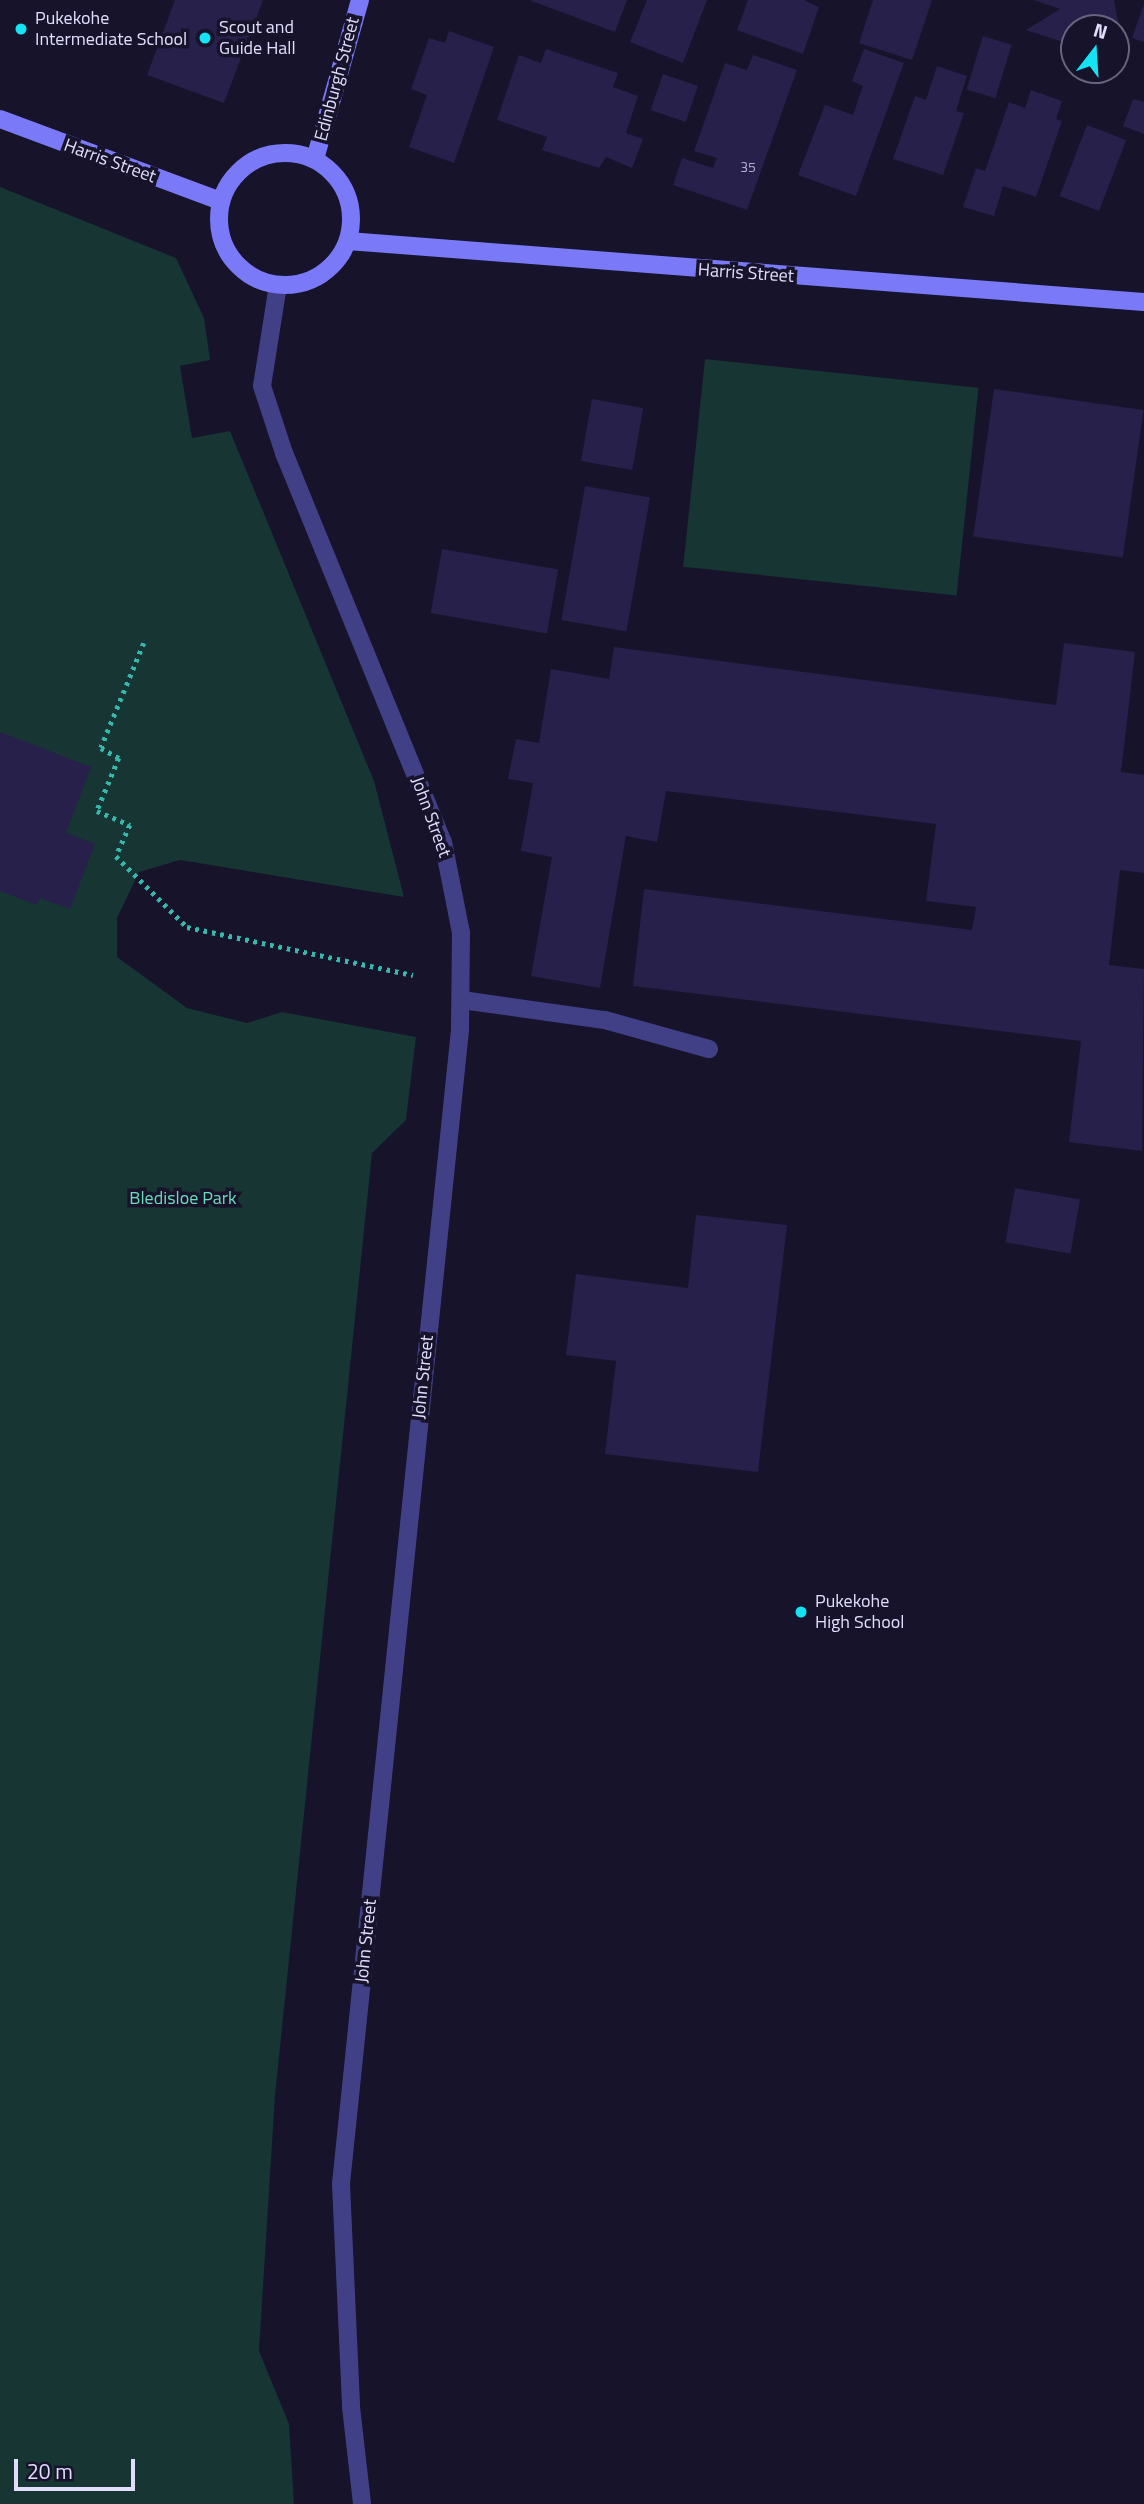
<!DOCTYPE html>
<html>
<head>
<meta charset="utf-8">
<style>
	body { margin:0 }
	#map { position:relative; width:1144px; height:2504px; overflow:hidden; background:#16132b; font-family:"Titillium Web",sans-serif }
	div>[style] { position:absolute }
	.green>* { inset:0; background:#163533; transform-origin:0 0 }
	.building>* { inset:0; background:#27204b; transform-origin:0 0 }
	.path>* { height:4.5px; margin-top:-2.25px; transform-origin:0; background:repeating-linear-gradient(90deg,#37b8ad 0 3.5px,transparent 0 8.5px) }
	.lane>* { height:18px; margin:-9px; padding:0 9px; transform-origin:9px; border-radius:9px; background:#414087 }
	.street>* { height:18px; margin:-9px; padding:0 9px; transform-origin:9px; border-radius:9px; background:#414087 }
	.secondary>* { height:18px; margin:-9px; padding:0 9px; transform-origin:9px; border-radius:9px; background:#7a7af9 }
	.secondary>.ring { margin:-9px; padding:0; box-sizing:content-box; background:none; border:18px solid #7a7af9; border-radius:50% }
	.dots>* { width:19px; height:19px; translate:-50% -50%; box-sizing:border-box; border:4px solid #16132b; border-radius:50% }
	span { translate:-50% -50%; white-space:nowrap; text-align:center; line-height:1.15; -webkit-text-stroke:7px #16132b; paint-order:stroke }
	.number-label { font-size:14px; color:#b2aed0 }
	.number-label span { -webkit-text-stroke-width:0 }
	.poi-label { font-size:18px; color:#e1defd }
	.left { translate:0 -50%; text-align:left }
	.street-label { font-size:18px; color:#e1defd }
	.park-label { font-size:18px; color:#6cdcbd }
	.north { position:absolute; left:1060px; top:14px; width:70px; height:70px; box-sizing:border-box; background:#16132b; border:2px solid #67647f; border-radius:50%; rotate:17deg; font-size:19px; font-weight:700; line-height:28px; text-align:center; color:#e1defd }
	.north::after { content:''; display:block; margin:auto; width:24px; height:32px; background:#14e3f4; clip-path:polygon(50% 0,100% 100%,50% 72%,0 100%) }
	.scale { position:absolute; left:14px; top:2459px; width:121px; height:32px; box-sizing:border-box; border:4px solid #e1defd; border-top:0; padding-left:9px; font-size:21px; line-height:24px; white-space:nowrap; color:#e1defd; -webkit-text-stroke:5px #16132b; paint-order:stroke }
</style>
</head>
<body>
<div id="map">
	<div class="green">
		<i style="clip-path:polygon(0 187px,176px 258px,204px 318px,210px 360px,180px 366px,192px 438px,230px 431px,374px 781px,404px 897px,180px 860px,139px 872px,117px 918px,117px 957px,187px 1008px,247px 1023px,282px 1012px,416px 1037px,406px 1120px,372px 1153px,275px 2096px,259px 2351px,289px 2424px,294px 2504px,0 2504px)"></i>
		<i style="left:705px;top:359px;width:275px;height:209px;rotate:6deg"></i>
	</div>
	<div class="building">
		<i style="clip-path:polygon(175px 0,263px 0,224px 103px,147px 75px)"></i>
		<i style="clip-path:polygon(529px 0,627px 0,615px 32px)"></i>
		<i style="clip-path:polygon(647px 0,707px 0,683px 63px,630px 42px)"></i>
		<i style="clip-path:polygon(748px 0,804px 0,819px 7px,803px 54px,737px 30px)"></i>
		<i style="clip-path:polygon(873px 0,932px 0,912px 60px,859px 43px)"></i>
		<i style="clip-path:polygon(1034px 0,1114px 0,1118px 21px,1115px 28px,1074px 28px,1074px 53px,1066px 43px,1026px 30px,1060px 9px)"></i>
		<i style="clip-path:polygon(1144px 4px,1144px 42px,1132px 38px)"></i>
		<i style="clip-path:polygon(449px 31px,494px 47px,454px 163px,409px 147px,427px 95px,411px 89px,429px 38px,445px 43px)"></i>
		<i style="left:983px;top:36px;width:30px;height:56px;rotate:17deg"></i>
		<i style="clip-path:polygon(546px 49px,618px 73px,613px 87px,638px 96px,626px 133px,643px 139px,632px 168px,606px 157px,599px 168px,542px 150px,547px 137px,497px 120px,519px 55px,541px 63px)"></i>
		<i style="clip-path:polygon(864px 49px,904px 63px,856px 196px,798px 175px,825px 105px,853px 115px,863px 86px,852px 81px)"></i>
		<i style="clip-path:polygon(753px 55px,797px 70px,747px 210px,673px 185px,682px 158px,713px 168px,717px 158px,694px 151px,725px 63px,747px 70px)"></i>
		<i style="clip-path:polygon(937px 66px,967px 76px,956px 111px,964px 113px,943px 175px,893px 159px,915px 96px,926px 100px)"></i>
		<i style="left:663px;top:74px;width:37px;height:38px;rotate:19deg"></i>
		<i style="clip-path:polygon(1031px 90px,1062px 101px,1056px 119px,1062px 121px,1036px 197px,1003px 186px,994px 216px,963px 207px,976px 168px,985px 171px,1009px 102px,1025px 108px)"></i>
		<i style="clip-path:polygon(1133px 99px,1144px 102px,1144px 134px,1123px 126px)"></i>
		<i style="left:1087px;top:125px;width:42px;height:76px;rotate:21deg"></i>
		<i style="left:994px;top:389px;width:151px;height:149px;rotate:8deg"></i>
		<i style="left:592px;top:399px;width:52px;height:63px;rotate:10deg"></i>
		<i style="left:585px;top:486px;width:66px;height:136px;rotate:10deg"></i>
		<i style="left:442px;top:549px;width:118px;height:65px;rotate:10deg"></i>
		<i style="clip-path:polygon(1064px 643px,1135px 652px,1121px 772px,1144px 775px,1144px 873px,1120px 870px,1109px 965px,1144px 969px,1142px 1151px,1069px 1142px,1081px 1041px,633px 986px,644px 889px,972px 930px,976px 907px,926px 901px,936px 824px,666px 791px,657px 842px,626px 836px,600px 988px,531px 976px,552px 857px,521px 851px,533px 783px,508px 779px,516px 739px,539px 743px,551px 669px,609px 679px,614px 647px,1056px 705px)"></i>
		<i style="clip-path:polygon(0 732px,91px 767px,66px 833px,95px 844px,70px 909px,40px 898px,37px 905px,0 891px)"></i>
		<i style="left:1015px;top:1188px;width:66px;height:55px;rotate:10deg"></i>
		<i style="clip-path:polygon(696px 1215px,787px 1225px,758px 1472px,605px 1454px,616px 1361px,566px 1355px,576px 1274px,688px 1288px)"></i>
	</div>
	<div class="path">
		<i style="left:144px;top:643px;width:113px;rotate:112.3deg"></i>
		<i style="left:101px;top:748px;width:21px;rotate:29deg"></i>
		<i style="left:119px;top:758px;width:57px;rotate:112.5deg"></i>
		<i style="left:97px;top:811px;width:36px;rotate:23deg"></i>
		<i style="left:130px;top:825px;width:34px;rotate:114deg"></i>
		<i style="left:116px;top:856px;width:100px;rotate:45deg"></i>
		<i style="left:187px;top:927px;width:231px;rotate:12deg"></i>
	</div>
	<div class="lane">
		<i style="left:462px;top:1000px;width:144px;rotate:8deg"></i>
		<i style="left:605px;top:1020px;width:108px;rotate:15.6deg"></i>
	</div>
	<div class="street">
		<i style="left:278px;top:285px;width:102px;rotate:99deg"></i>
		<i style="left:262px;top:386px;width:71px;rotate:71.8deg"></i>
		<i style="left:284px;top:453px;width:420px;rotate:67.8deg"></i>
		<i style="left:443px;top:842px;width:93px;rotate:78.8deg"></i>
		<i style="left:461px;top:933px;width:97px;rotate:90.6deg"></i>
		<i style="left:460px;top:1030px;width:1160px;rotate:95.89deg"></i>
		<i style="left:341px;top:2184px;width:223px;rotate:87.4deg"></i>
		<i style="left:351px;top:2407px;width:98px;rotate:83.5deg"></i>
	</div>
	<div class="secondary">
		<i style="left:0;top:119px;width:236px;rotate:20.4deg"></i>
		<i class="ring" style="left:219px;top:153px;width:114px;height:114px"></i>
		<i style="left:315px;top:159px;width:165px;rotate:-74.2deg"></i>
		<i style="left:348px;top:241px;width:798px;rotate:4.38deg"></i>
	</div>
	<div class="dots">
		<i style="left:21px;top:29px;background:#14e3f4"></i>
		<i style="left:205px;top:38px;background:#14e3f4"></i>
		<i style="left:801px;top:1612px;background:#14e3f4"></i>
	</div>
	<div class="number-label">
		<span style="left:748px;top:167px">35</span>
	</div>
	<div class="poi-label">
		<span class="left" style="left:35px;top:29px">Pukekohe<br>Intermediate School</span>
		<span class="left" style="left:219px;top:38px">Scout and<br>Guide Hall</span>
		<span class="left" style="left:815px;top:1612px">Pukekohe<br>High School</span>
	</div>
	<div class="street-label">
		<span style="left:337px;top:79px;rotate:-75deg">Edinburgh Street</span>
		<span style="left:110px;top:161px;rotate:20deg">Harris Street</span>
		<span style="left:746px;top:273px;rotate:4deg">Harris Street</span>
		<span style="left:431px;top:817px;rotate:70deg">John Street</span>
		<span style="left:423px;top:1377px;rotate:-84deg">John Street</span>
		<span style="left:366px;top:1941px;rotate:-84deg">John Street</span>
	</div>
	<div class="park-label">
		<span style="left:183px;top:1198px">Bledisloe Park</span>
	</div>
	<div class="north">N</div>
	<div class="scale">20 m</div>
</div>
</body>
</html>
